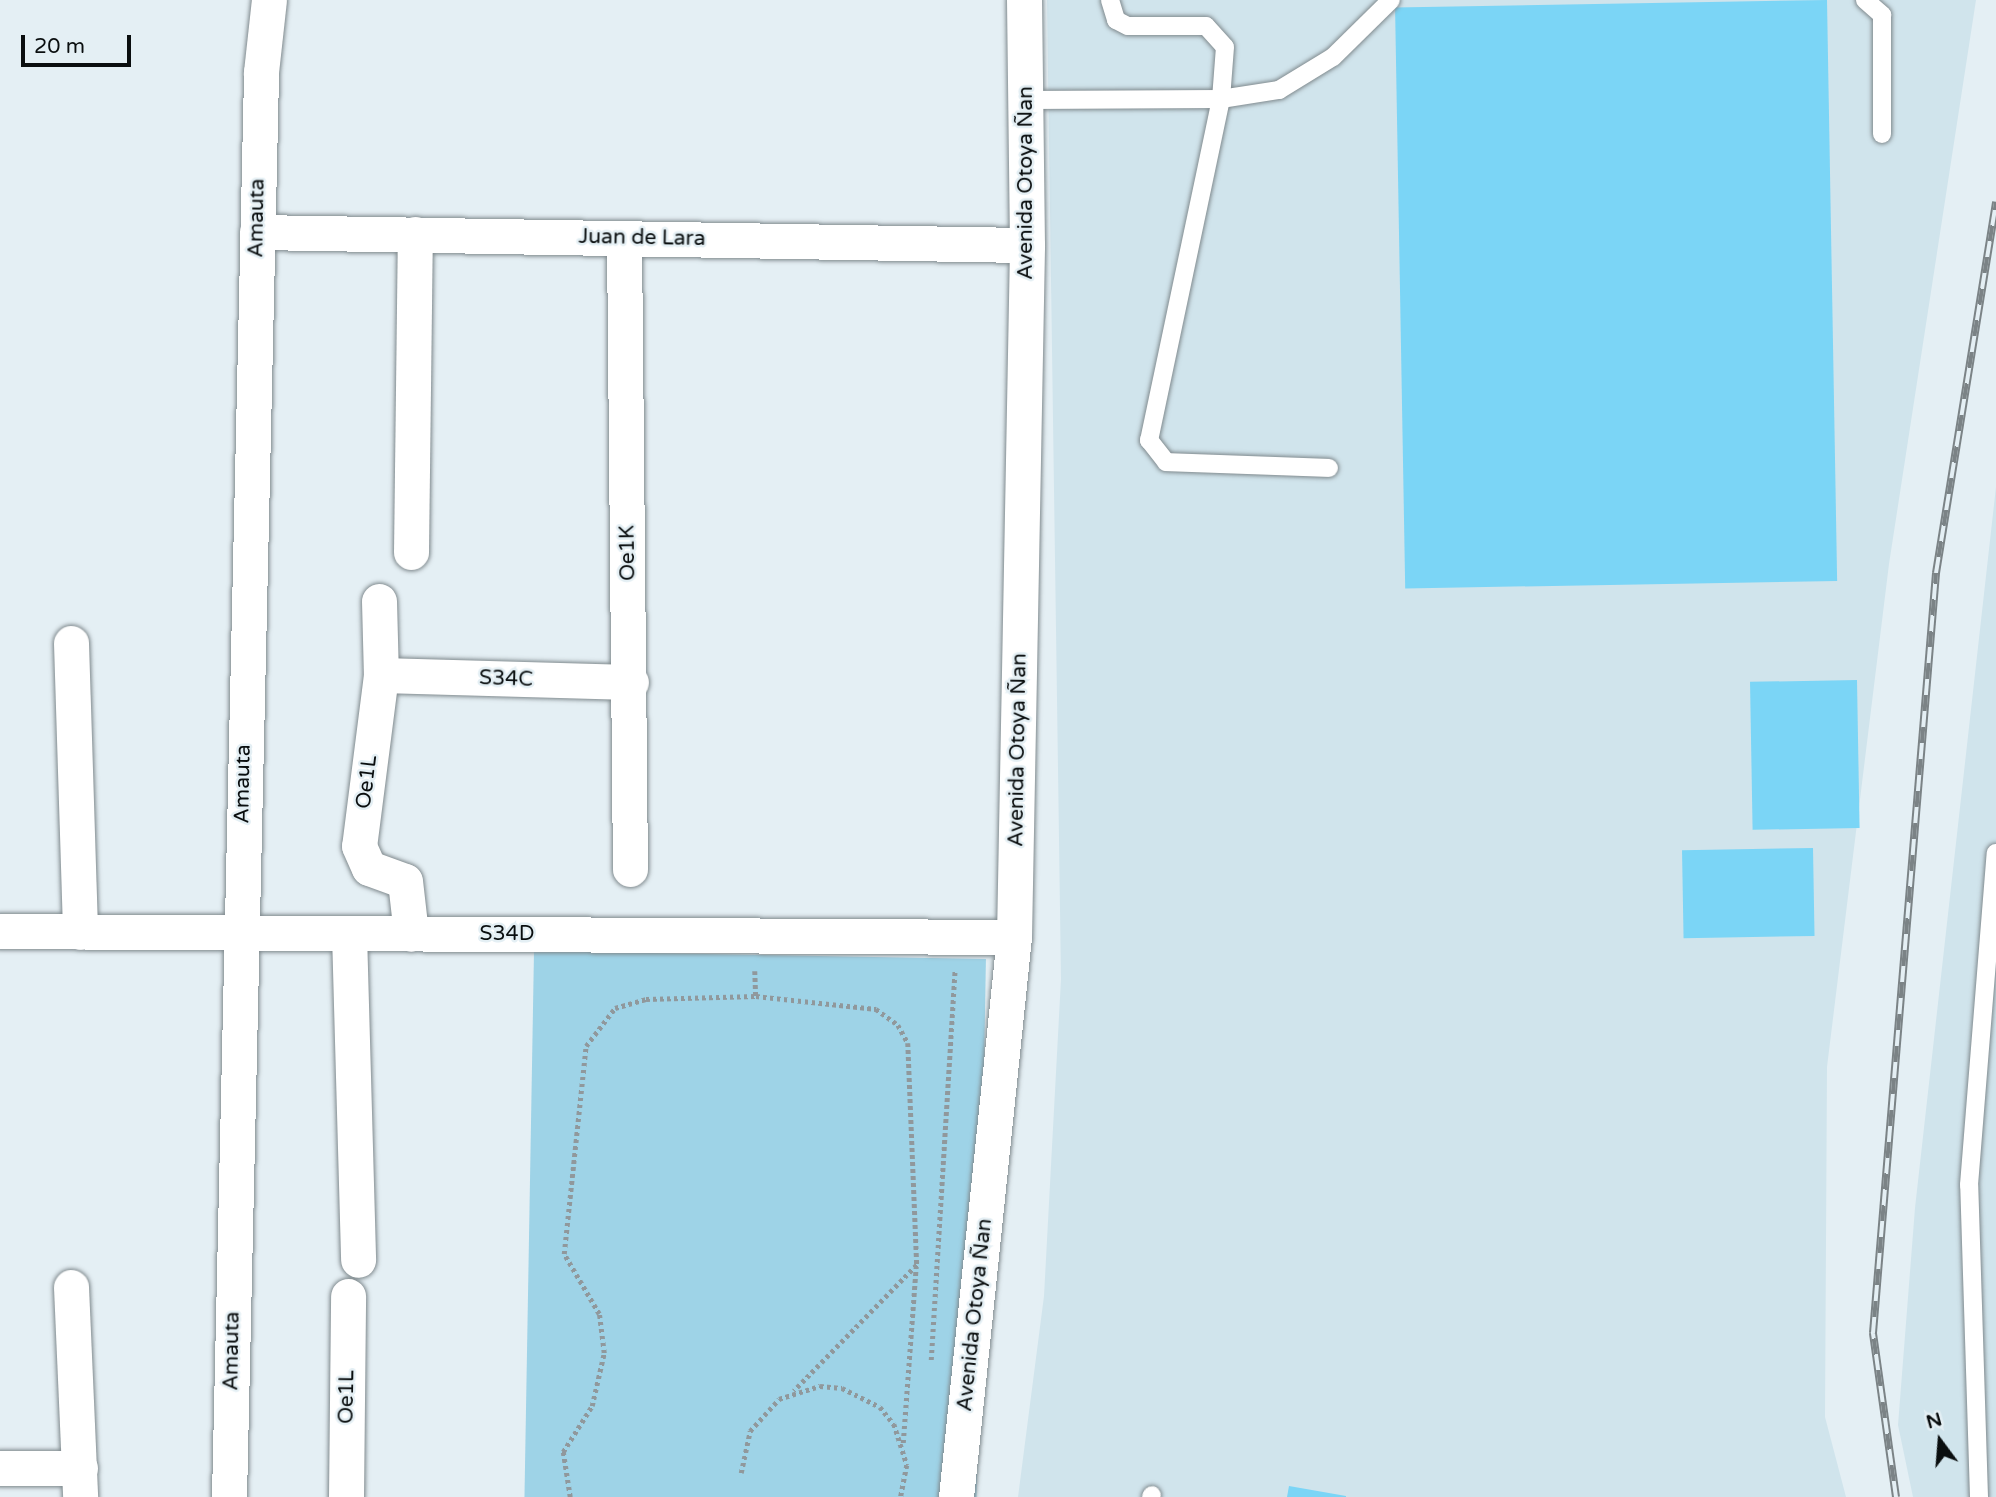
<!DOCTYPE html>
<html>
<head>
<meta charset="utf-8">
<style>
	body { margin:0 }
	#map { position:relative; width:1996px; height:1497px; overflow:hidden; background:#e4eff4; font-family:"Varela Round",sans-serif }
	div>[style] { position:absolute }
	.built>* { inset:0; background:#d0e4ec }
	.green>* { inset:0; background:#9ed3e7; transform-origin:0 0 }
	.building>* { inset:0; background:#7bd5f6; transform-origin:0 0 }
	.path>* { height:4.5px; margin-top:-2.25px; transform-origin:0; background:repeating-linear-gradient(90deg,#90989c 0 3.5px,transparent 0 7px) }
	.roads { filter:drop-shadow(0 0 2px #808a8e) drop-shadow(0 0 2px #808a8e) }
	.service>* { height:18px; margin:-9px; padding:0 9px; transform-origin:9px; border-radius:9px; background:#fff }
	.minor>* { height:35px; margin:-17.5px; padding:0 17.5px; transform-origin:17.5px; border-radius:17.5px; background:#fff }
	.rail>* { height:8px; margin-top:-4px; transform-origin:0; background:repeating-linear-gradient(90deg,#e4eff4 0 16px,#7b8386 0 32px); box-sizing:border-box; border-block:2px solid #7b8386 }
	span { translate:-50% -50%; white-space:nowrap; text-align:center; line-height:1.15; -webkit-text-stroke:5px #e4eff4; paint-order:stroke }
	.street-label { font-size:21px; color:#0a0e0f }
	.north { position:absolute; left:1905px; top:1406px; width:70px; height:70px; -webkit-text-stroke:5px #e4eff4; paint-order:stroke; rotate:344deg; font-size:19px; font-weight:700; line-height:28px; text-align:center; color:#0a0e0f }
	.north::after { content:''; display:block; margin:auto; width:24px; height:32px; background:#0a0e0f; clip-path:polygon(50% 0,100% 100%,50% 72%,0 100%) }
	.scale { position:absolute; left:21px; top:35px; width:110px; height:32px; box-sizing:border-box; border:4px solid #0a0e0f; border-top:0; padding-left:9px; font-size:21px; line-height:24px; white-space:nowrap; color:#0a0e0f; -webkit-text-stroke:5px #e4eff4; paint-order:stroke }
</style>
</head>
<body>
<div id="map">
	<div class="built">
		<i style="clip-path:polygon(1047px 0,1976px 0,1889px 564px,1827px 1067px,1825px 1417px,1846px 1497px,1018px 1497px,1044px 1296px,1061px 979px)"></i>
		<i style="clip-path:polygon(1996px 487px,1996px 1497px,1913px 1497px,1898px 1425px,1915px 1208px)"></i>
	</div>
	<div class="green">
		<i style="left:534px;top:951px;width:452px;height:546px;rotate:1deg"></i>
	</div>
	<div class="building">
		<i style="left:1827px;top:0;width:581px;height:432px;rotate:89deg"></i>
		<i style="left:1857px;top:680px;width:148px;height:107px;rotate:89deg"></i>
		<i style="left:1813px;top:848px;width:88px;height:131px;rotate:89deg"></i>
		<i style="clip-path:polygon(1289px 1486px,1346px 1496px,1346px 1497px,1287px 1497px)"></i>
	</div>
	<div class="path">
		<i style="left:755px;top:971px;width:25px;rotate:88deg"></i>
		<i style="left:931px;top:1360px;width:391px;rotate:-86.5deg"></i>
		<i style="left:903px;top:1443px;width:177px;rotate:-85.8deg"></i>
		<i style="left:741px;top:1473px;width:43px;rotate:-77.9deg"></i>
		<i style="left:750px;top:1431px;width:43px;rotate:-47.8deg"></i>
		<i style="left:779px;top:1399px;width:43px;rotate:-17.6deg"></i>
		<i style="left:820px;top:1386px;width:22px;rotate:5deg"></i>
		<i style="left:842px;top:1388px;width:42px;rotate:26.6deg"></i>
		<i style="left:880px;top:1407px;width:22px;rotate:51deg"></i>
		<i style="left:894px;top:1424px;width:43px;rotate:72.4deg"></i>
		<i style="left:907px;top:1465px;width:33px;rotate:101deg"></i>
		<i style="left:570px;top:1497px;width:46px;rotate:-98.8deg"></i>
		<i style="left:563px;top:1452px;width:54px;rotate:-57.8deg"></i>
		<i style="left:592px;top:1406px;width:54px;rotate:-77.2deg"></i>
		<i style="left:604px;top:1353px;width:39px;rotate:-97deg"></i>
		<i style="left:599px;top:1314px;width:69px;rotate:-120.3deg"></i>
		<i style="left:564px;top:1254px;width:209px;rotate:-84deg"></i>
		<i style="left:586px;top:1046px;width:48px;rotate:-52.7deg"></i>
		<i style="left:615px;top:1008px;width:32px;rotate:-16deg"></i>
		<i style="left:646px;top:999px;width:110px;rotate:-1.6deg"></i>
		<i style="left:756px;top:996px;width:121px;rotate:6.2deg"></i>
		<i style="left:876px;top:1009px;width:27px;rotate:36deg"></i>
		<i style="left:898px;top:1025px;width:21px;rotate:61deg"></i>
		<i style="left:908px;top:1043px;width:222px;rotate:87.7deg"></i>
		<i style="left:917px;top:1265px;width:176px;rotate:134.3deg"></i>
	</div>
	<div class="roads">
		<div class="service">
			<i style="left:1110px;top:0;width:21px;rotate:73deg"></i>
			<i style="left:1116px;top:20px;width:13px;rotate:27deg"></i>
			<i style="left:1128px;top:26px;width:78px"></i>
			<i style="left:1206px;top:26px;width:28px;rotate:48deg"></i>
			<i style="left:1225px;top:47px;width:52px;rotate:94.4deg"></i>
			<i style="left:1221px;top:99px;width:349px;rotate:101.9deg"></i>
			<i style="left:1149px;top:440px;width:28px;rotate:52deg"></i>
			<i style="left:1166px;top:462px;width:163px;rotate:2.1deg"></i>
			<i style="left:1865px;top:0;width:23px;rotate:41deg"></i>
			<i style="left:1882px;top:15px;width:119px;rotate:90deg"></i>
			<i style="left:1027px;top:100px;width:194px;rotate:-0.3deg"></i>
			<i style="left:1221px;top:99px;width:59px;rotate:-8.8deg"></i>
			<i style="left:1279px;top:90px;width:63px;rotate:-31.4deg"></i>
			<i style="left:1333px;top:57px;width:81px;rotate:-44.5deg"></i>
			<i style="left:1151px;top:1497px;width:2px;rotate:-63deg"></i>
			<i style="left:1979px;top:1497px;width:312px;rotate:-91.8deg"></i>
			<i style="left:1969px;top:1185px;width:333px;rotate:-85.4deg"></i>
		</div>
		<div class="minor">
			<i style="left:257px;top:232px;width:770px;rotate:0.97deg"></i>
			<i style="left:624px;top:238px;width:631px;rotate:89.46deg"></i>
			<i style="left:411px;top:552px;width:318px;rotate:-89.3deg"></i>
			<i style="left:379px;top:601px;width:74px;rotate:88.5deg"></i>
			<i style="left:381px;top:675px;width:172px;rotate:97.3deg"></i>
			<i style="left:359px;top:846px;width:24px;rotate:66deg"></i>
			<i style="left:369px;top:868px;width:38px;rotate:20deg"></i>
			<i style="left:405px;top:881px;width:53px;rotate:83.5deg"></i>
			<i style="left:71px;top:643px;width:289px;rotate:88.2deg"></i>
			<i style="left:381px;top:675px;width:250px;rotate:1.6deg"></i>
			<i style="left:0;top:931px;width:1014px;rotate:0.34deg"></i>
			<i style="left:349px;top:933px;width:327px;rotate:88.4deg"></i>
			<i style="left:71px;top:1287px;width:210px;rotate:87.5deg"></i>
			<i style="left:0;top:1468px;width:80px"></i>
			<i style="left:229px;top:1497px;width:1425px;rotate:-88.71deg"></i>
			<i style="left:261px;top:72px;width:72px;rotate:-83.7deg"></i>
			<i style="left:346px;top:1497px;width:201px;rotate:-89.4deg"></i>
			<i style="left:956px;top:1497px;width:563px;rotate:-84.09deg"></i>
			<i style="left:1014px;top:937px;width:692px;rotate:-88.92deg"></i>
			<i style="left:1027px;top:245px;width:245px;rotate:-90.7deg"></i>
		</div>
	</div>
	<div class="rail">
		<i style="left:1896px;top:1497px;width:166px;rotate:-98deg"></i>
		<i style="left:1873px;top:1333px;width:763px;rotate:-85.26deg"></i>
		<i style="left:1936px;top:573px;width:376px;rotate:-80.8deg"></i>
	</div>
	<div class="street-label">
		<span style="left:1026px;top:183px;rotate:-90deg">Avenida Otoya Ñan</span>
		<span style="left:257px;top:218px;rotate:-89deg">Amauta</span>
		<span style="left:642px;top:238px;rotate:1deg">Juan de Lara</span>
		<span style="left:628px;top:553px;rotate:-91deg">Oe1K</span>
		<span style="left:506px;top:679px;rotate:2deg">S34C</span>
		<span style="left:1018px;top:750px;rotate:-89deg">Avenida Otoya Ñan</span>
		<span style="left:367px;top:782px;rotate:-83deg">Oe1L</span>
		<span style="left:243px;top:784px;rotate:-89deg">Amauta</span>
		<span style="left:507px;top:934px">S34D</span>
		<span style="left:975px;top:1315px;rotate:-84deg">Avenida Otoya Ñan</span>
		<span style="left:232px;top:1351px;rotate:-89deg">Amauta</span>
		<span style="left:347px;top:1397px;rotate:-89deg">Oe1L</span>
	</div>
	<div class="north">N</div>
	<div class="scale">20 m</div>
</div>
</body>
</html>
